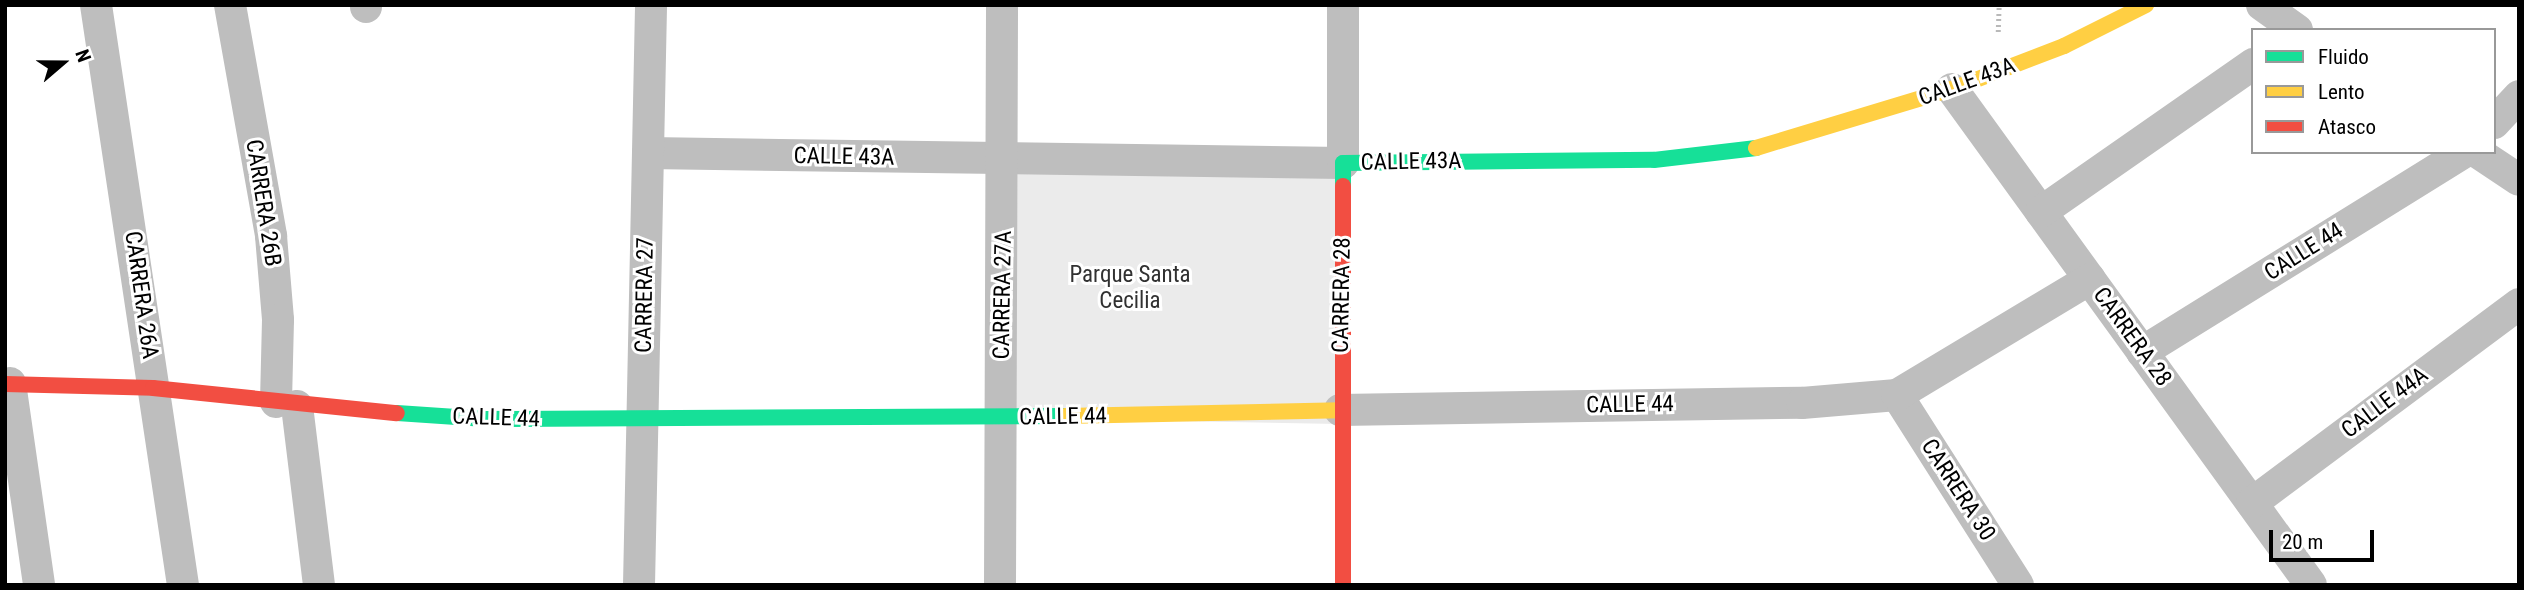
<!DOCTYPE html>
<html>
<head>
<meta charset="utf-8">
<style>
	body { margin:0 }
	#map { position:relative; width:2524px; height:590px; overflow:hidden; background:#fff; font-family:"Roboto Condensed",sans-serif }
	div>[style] { position:absolute }
	.green>* { inset:0; background:#ebebeb; transform-origin:0 0 }
	.path>* { height:4.5px; margin-top:-2.25px; transform-origin:0; background:repeating-linear-gradient(90deg,#b9b9b9 0 2px,transparent 0 5.5px) }
	.street>* { height:32px; margin:-16px; padding:0 16px; transform-origin:16px; border-radius:16px; background:#bebebe }
	.fast>* { height:16px; margin:-8px; padding:0 8px; transform-origin:8px; border-radius:8px; background:#16e098 }
	.slow>* { height:16px; margin:-8px; padding:0 8px; transform-origin:8px; border-radius:8px; background:#ffcf43 }
	.jam>* { height:16px; margin:-8px; padding:0 8px; transform-origin:8px; border-radius:8px; background:#f24e42 }
	span { translate:-50% -50%; white-space:nowrap; text-align:center; line-height:1.15; -webkit-text-stroke:6px #fff; paint-order:stroke }
	.street-label { font-size:23px; color:#000 }
	.park-label { font-size:23px; color:#313131 }
	.frame { position:absolute; inset:0; border:7px solid #000; pointer-events:none }
	.legend { position:absolute; left:2251px; top:28px; width:245px; height:126px; box-sizing:border-box; background:#fff; border:2px solid #999; margin:0; padding:9px 12px; list-style:none; font-size:21px; color:#000 }
	.legend li { display:flex; align-items:center; gap:14px; height:35px }
	.legend b { width:35px; border:2px solid #999 }
	.north { position:absolute; left:28px; top:28px; width:70px; height:70px; -webkit-text-stroke:5px #fff; paint-order:stroke; rotate:70deg; font-size:19px; font-weight:700; line-height:28px; text-align:center; color:#000 }
	.north::after { content:''; display:block; margin:auto; width:24px; height:32px; background:#000; clip-path:polygon(50% 0,100% 100%,50% 72%,0 100%) }
	.scale { position:absolute; left:2269px; top:530px; width:105px; height:32px; box-sizing:border-box; border:4px solid #000; border-top:0; padding-left:9px; font-size:21px; line-height:24px; white-space:nowrap; color:#000; -webkit-text-stroke:5px #fff; paint-order:stroke }
</style>
</head>
<body>
<div id="map">
	<div class="green">
		<i style="left:1004px;top:159px;width:339px;height:259px;rotate:1deg"></i>
	</div>
	<div class="path">
		<i style="left:1998px;top:32px;width:27px;rotate:-88deg"></i>
	</div>
	<div class="street">
		<i style="left:96px;top:5px;width:586px;rotate:81.47deg"></i>
		<i style="left:230px;top:5px;width:235px;rotate:79.9deg"></i>
		<i style="left:271px;top:236px;width:84px;rotate:85.2deg"></i>
		<i style="left:278px;top:320px;width:82px;rotate:91.4deg"></i>
		<i style="left:366px;top:5px;width:2px;rotate:90deg"></i>
		<i style="left:2262px;top:5px;width:43px;rotate:35.5deg"></i>
		<i style="left:1952px;top:89px;width:612px;rotate:54.1deg"></i>
		<i style="left:2494px;top:123px;width:37px;rotate:-47deg"></i>
		<i style="left:2477px;top:152px;width:50px;rotate:33.7deg"></i>
		<i style="left:648px;top:153px;width:695px;rotate:0.82deg"></i>
		<i style="left:1343px;top:163px;width:158px;rotate:-90deg"></i>
		<i style="left:2041px;top:212px;width:259px;rotate:-34.9deg"></i>
		<i style="left:2142px;top:352px;width:380px;rotate:-31.8deg"></i>
		<i style="left:10px;top:383px;width:204px;rotate:81.8deg"></i>
		<i style="left:1897px;top:395px;width:225px;rotate:57.5deg"></i>
		<i style="left:297px;top:406px;width:180px;rotate:83deg"></i>
		<i style="left:1340px;top:410px;width:462px;rotate:-0.9deg"></i>
		<i style="left:1802px;top:403px;width:95px;rotate:-4.8deg"></i>
		<i style="left:1897px;top:395px;width:225px;rotate:-31deg"></i>
		<i style="left:2252px;top:503px;width:333px;rotate:-36.7deg"></i>
		<i style="left:639px;top:585px;width:580px;rotate:-88.81deg"></i>
		<i style="left:1000px;top:585px;width:580px;rotate:-89.8deg"></i>
	</div>
	<div class="fast">
		<i style="left:1343px;top:186px;width:23px;rotate:-90deg"></i>
		<i style="left:1343px;top:163px;width:311px;rotate:-0.6deg"></i>
		<i style="left:1654px;top:160px;width:103px;rotate:-6.7deg"></i>
		<i style="left:397px;top:413px;width:89px;rotate:3.9deg"></i>
		<i style="left:486px;top:419px;width:579px;rotate:-0.3deg"></i>
	</div>
	<div class="slow">
		<i style="left:1756px;top:148px;width:205px;rotate:-16.8deg"></i>
		<i style="left:1952px;top:89px;width:120px;rotate:-21deg"></i>
		<i style="left:2064px;top:46px;width:92px;rotate:-26.6deg"></i>
		<i style="left:1065px;top:416px;width:275px;rotate:-1.2deg"></i>
	</div>
	<div class="jam">
		<i style="left:1343px;top:186px;width:399px;rotate:90deg"></i>
		<i style="left:5px;top:384px;width:148px;rotate:1.5deg"></i>
		<i style="left:153px;top:388px;width:245px;rotate:5.9deg"></i>
	</div>
	<div class="street-label">
		<span style="left:1967px;top:82px;rotate:-20deg">CALLE 43A</span>
		<span style="left:844px;top:157px;rotate:1deg">CALLE 43A</span>
		<span style="left:1411px;top:162px;rotate:-1deg">CALLE 43A</span>
		<span style="left:263px;top:203px;rotate:81deg">CARRERA 26B</span>
		<span style="left:2304px;top:252px;rotate:-32deg">CALLE 44</span>
		<span style="left:141px;top:295px;rotate:82deg">CARRERA 26A</span>
		<span style="left:645px;top:295px;rotate:-89deg">CARRERA 27</span>
		<span style="left:1003px;top:295px;rotate:-89deg">CARRERA 27A</span>
		<span style="left:1342px;top:295px;rotate:-89deg">CARRERA 28</span>
		<span style="left:2132px;top:337px;rotate:54deg">CARRERA 28</span>
		<span style="left:2385px;top:403px;rotate:-37deg">CALLE 44A</span>
		<span style="left:1630px;top:405px;rotate:-1deg">CALLE 44</span>
		<span style="left:1063px;top:417px;rotate:-1deg">CALLE 44</span>
		<span style="left:496px;top:418px;rotate:2deg">CALLE 44</span>
		<span style="left:1958px;top:490px;rotate:57deg">CARRERA 30</span>
	</div>
	<div class="park-label">
		<span style="left:1130px;top:288px">Parque Santa<br>Cecilia</span>
	</div>
	<div class="frame"></div>
	<ul class="legend">
	<li><b style="height:9px;background:#16e098"></b>Fluido</li>
	<li><b style="height:9px;background:#ffcf43"></b>Lento</li>
	<li><b style="height:9px;background:#f24e42"></b>Atasco</li>
	</ul>
	<div class="north">N</div>
	<div class="scale">20 m</div>
</div>
</body>
</html>
